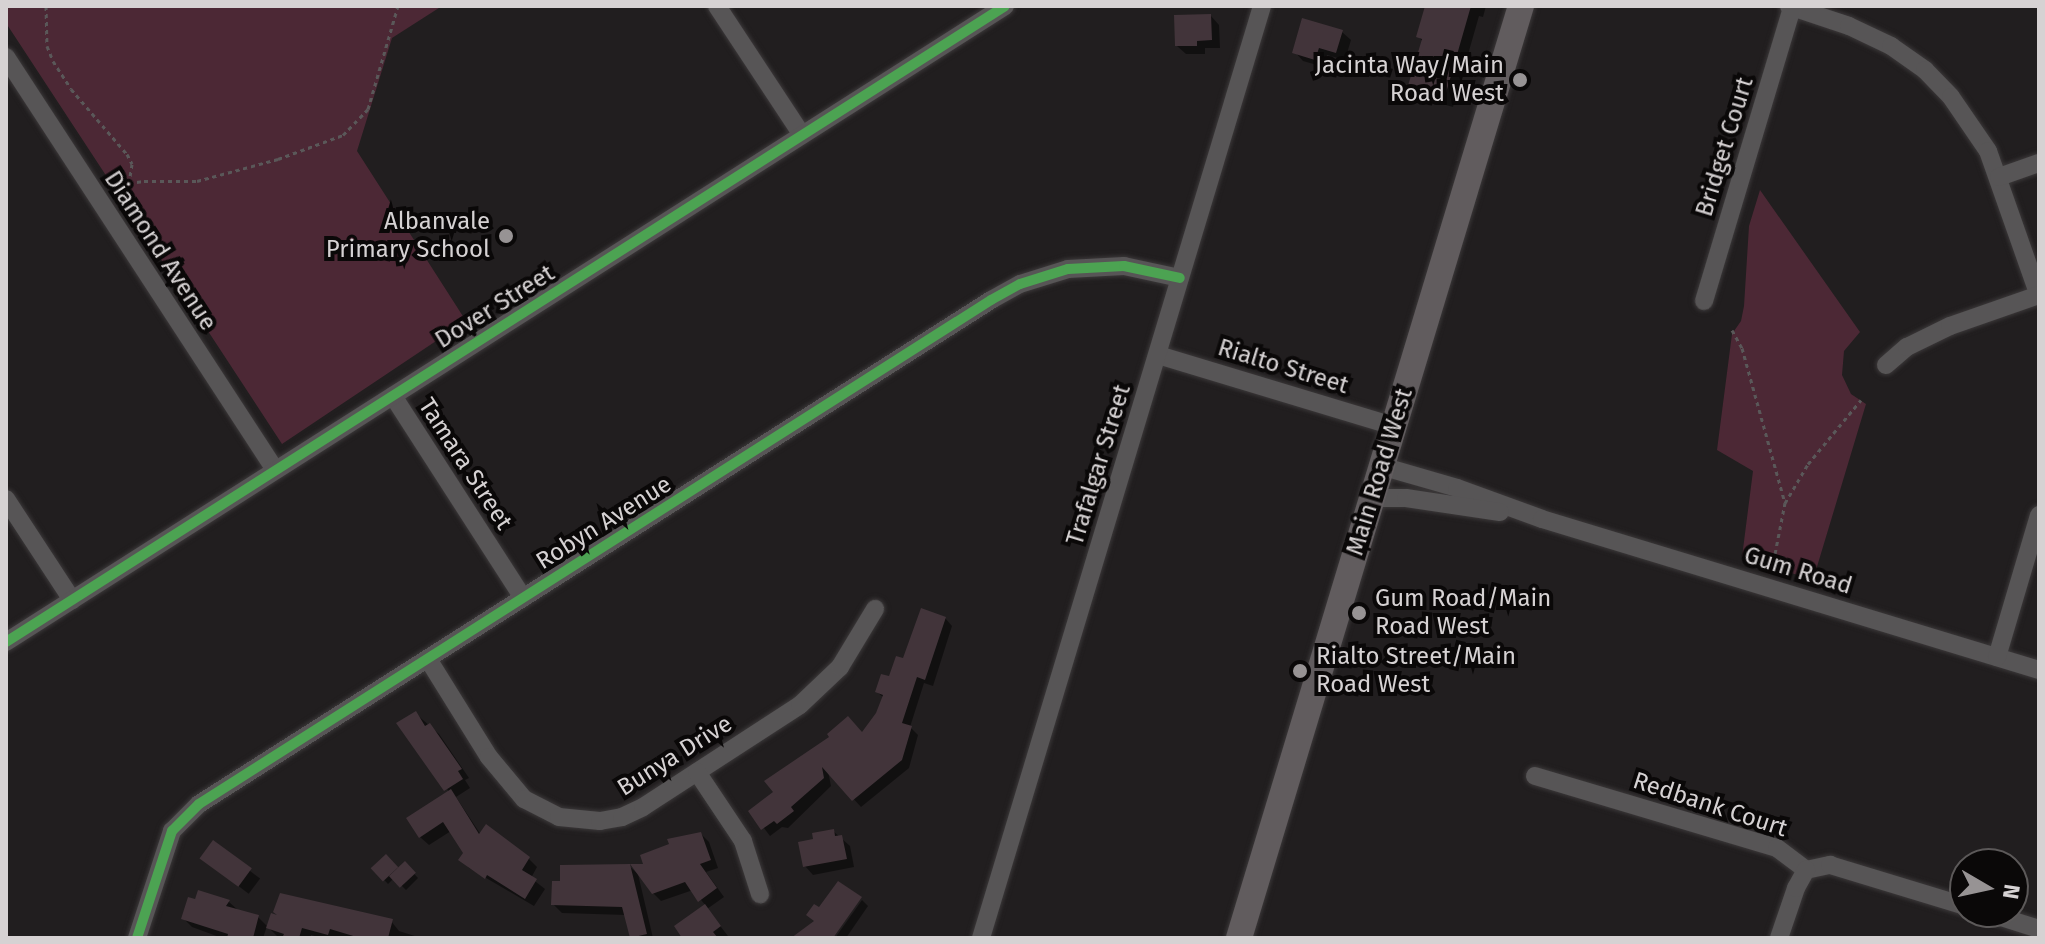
<!DOCTYPE html>
<html>
<head>
<meta charset="utf-8">
<style>
	body { margin:0 }
	#map { position:relative; width:2045px; height:944px; overflow:hidden; background:#211e1f; font-family:"Fira Sans",sans-serif }
	div>[style] { position:absolute }
	.green>* { inset:0; background:#4c2835 }
	.shadow>* { inset:0; background:#0007; transform-origin:0 0 }
	.building>* { inset:0; background:#42343a; transform-origin:0 0 }
	.path>* { height:3px; margin-top:-1.5px; transform-origin:0; background:repeating-linear-gradient(90deg,#5a5859 0 4px,transparent 0 8px) }
	.roads { filter:drop-shadow(0 0 2px #3b3839) drop-shadow(0 0 2px #3b3839) }
	.street>* { height:18px; margin:-9px; padding:0 9px; transform-origin:9px; border-radius:9px; background:#575556 }
	.secondary>* { height:26px; margin:-13px; padding:0 13px; transform-origin:13px; border-radius:13px; background:#615c5e }
	.cycleway>* { height:10px; margin:-5px; padding:0 5px; transform-origin:5px; border-radius:5px; background:#4ca352 }
	.dots>* { width:22px; height:22px; translate:-50% -50%; box-sizing:border-box; border:4px solid #0a0808; border-radius:50% }
	span { translate:-50% -50%; white-space:nowrap; text-align:center; line-height:1.15; -webkit-text-stroke:8px #0a0808; paint-order:stroke }
	.poi-label { font-size:24px; color:#d6d2d3 }
	.right { translate:-100% -50%; text-align:right }
	.left { translate:0 -50%; text-align:left }
	.street-label { font-size:24px; color:#d6d2d3 }
	.frame { position:absolute; inset:0; border:8px solid #d6d2d3; pointer-events:none }
	.north { position:absolute; left:1949px; top:848px; width:80px; height:80px; box-sizing:border-box; background:#0a0808; border:2px solid #5c5959; border-radius:50%; rotate:99deg; font-size:22px; font-weight:700; line-height:32px; text-align:center; color:#d6d2d3 }
	.north::after { content:''; display:block; margin:auto; width:28px; height:36px; background:#979394; clip-path:polygon(50% 0,100% 100%,50% 72%,0 100%) }
</style>
</head>
<body>
<div id="map">
	<div class="green">
		<i style="clip-path:polygon(6px 6px,442px 6px,392px 38px,357px 151px,466px 321px,282px 444px,6px 23px)"></i>
		<i style="clip-path:polygon(1760px 190px,1860px 332px,1844px 351px,1842px 375px,1851px 394px,1866px 404px,1813px 580px,1742px 557px,1753px 471px,1717px 450px,1732px 334px,1741px 321px,1744px 306px,1749px 226px)"></i>
	</div>
	<div class="shadow">
		<i style="clip-path:polygon(1427px 6px,1486px 6px,1483px 17px,1479px 16px,1453px 107px,1418px 97px,1410px 89px,1423px 42px,1418px 36px)"></i>
		<i style="clip-path:polygon(1211px 16px,1219px 25px,1220px 48px,1205px 48px,1205px 54px,1186px 54px,1177px 46px)"></i>
		<i style="clip-path:polygon(1342px 32px,1351px 40px,1345px 60px,1327px 55px,1324px 67px,1303px 61px,1295px 52px)"></i>
		<i style="clip-path:polygon(945px 618px,952px 626px,933px 686px,924px 683px,910px 727px,918px 735px,909px 768px,861px 807px,828px 771px,831px 786px,788px 828px,782px 827px,770px 836px,751px 811px,862px 734px,878px 714px,884px 698px,877px 692px)"></i>
		<i style="clip-path:polygon(415px 713px,439px 734px,469px 778px,465px 780px,470px 788px,456px 797px,481px 835px,529px 859px,537px 867px,531px 878px,545px 889px,534px 906px,469px 868px,461px 860px,465px 853px,451px 831px,429px 845px,420px 837px,449px 793px)"></i>
		<i style="clip-path:polygon(833px 831px,850px 846px,854px 867px,813px 875px,805px 866px,816px 841px)"></i>
		<i style="clip-path:polygon(701px 834px,709px 842px,718px 868px,706px 872px,724px 897px,707px 909px,728px 936px,724px 938px,684px 938px,706px 906px,693px 890px,661px 901px,653px 893px,646px 865px)"></i>
		<i style="left:213px;top:843px;width:59px;height:19px;rotate:37deg"></i>
		<i style="clip-path:polygon(386px 857px,398px 870px,405px 864px,418px 878px,406px 890px,394px 878px,388px 884px,374px 869px)"></i>
		<i style="clip-path:polygon(629px 866px,638px 874px,653px 938px,632px 938px,626px 915px,562px 913px,553px 904px)"></i>
		<i style="clip-path:polygon(199px 892px,229px 902px,239px 911px,258px 917px,268px 927px,391px 921px,399px 931px,421px 938px,322px 938px,311px 935px,310px 938px,283px 938px,277px 936px,267px 926px,263px 938px,222px 938px,192px 927px,184px 919px)"></i>
		<i style="clip-path:polygon(862px 900px,868px 906px,846px 938px,835px 938px)"></i>
	</div>
	<div class="building">
		<i style="clip-path:polygon(1425px 6px,1471px 6px,1444px 100px,1407px 89px,1422px 39px,1416px 37px)"></i>
		<i style="clip-path:polygon(1211px 14px,1212px 40px,1197px 41px,1197px 46px,1175px 46px,1174px 15px)"></i>
		<i style="clip-path:polygon(1302px 18px,1343px 30px,1336px 53px,1319px 48px,1315px 60px,1292px 53px)"></i>
		<i style="clip-path:polygon(921px 608px,946px 617px,925px 680px,917px 677px,902px 723px,912px 726px,902px 760px,852px 801px,822px 767px,824px 778px,791px 807px,794px 811px,777px 824px,774px 821px,761px 830px,748px 811px,773px 792px,764px 781px,829px 737px,827px 734px,848px 716px,862px 732px,876px 713px,883px 695px,875px 692px,881px 674px,889px 676px,896px 656px,903px 658px)"></i>
		<i style="clip-path:polygon(416px 711px,425px 726px,430px 723px,462px 769px,458px 771px,463px 779px,444px 791px,396px 723px)"></i>
		<i style="clip-path:polygon(451px 789px,479px 834px,486px 824px,530px 857px,522px 870px,537px 879px,525px 899px,487px 875px,485px 879px,458px 860px,463px 853px,443px 822px,419px 838px,406px 818px)"></i>
		<i style="clip-path:polygon(834px 829px,835px 836px,842px 835px,847px 859px,803px 867px,798px 842px,813px 839px,812px 833px)"></i>
		<i style="clip-path:polygon(701px 832px,711px 860px,700px 864px,717px 888px,698px 902px,685px 882px,652px 894px,630px 864px,643px 864px,640px 855px,669px 844px,667px 839px)"></i>
		<i style="left:213px;top:840px;width:48px;height:23px;rotate:36deg"></i>
		<i style="left:386px;top:854px;width:18px;height:21px;rotate:47deg"></i>
		<i style="left:405px;top:861px;width:16px;height:22px;rotate:47deg"></i>
		<i style="clip-path:polygon(630px 864px,647px 934px,630px 938px,622px 907px,551px 905px,552px 881px,560px 881px,560px 865px)"></i>
		<i style="clip-path:polygon(838px 881px,862px 897px,833px 938px,791px 938px,814px 921px,806px 915px,814px 904px,819px 907px)"></i>
		<i style="clip-path:polygon(198px 890px,230px 900px,226px 906px,259px 915px,253px 938px,227px 938px,228px 934px,181px 919px,188px 897px,195px 899px)"></i>
		<i style="clip-path:polygon(280px 893px,393px 919px,388px 938px,360px 938px,330px 929px,328px 935px,302px 928px,299px 938px,282px 938px,284px 934px,266px 928px,271px 913px,277px 915px,273px 912px)"></i>
		<i style="clip-path:polygon(705px 904px,721px 926px,713px 932px,718px 938px,682px 938px,674px 926px)"></i>
	</div>
	<div class="path">
		<i style="left:46px;top:6px;width:40px;rotate:88.6deg"></i>
		<i style="left:47px;top:46px;width:16px;rotate:68deg"></i>
		<i style="left:53px;top:61px;width:33px;rotate:57deg"></i>
		<i style="left:71px;top:89px;width:86px;rotate:49.3deg"></i>
		<i style="left:127px;top:154px;width:11px;rotate:63deg"></i>
		<i style="left:132px;top:164px;width:19px;rotate:99deg"></i>
		<i style="left:116px;top:191px;width:15px;rotate:-32deg"></i>
		<i style="left:129px;top:183px;width:15px;rotate:-8deg"></i>
		<i style="left:144px;top:181px;width:53px"></i>
		<i style="left:197px;top:181px;width:84px;rotate:-15.2deg"></i>
		<i style="left:278px;top:159px;width:69px;rotate:-20.3deg"></i>
		<i style="left:343px;top:135px;width:36px;rotate:-46deg"></i>
		<i style="left:368px;top:109px;width:107px;rotate:-73.8deg"></i>
		<i style="left:1732px;top:330px;width:21px;rotate:61deg"></i>
		<i style="left:1742px;top:348px;width:161px;rotate:74.5deg"></i>
		<i style="left:1772px;top:569px;width:67px;rotate:-78.9deg"></i>
		<i style="left:1785px;top:503px;width:45px;rotate:-59.5deg"></i>
		<i style="left:1808px;top:464px;width:83px;rotate:-50.4deg"></i>
	</div>
	<div class="roads">
		<div class="street">
			<i style="left:717px;top:6px;width:154px;rotate:56.6deg"></i>
			<i style="left:1789px;top:6px;width:63px;rotate:18.4deg"></i>
			<i style="left:1849px;top:26px;width:47px;rotate:25.5deg"></i>
			<i style="left:1891px;top:46px;width:42px;rotate:35.2deg"></i>
			<i style="left:1925px;top:70px;width:37px;rotate:46deg"></i>
			<i style="left:1951px;top:97px;width:65px;rotate:55.6deg"></i>
			<i style="left:1988px;top:151px;width:154px;rotate:70.6deg"></i>
			<i style="left:6px;top:57px;width:493px;rotate:56.9deg"></i>
			<i style="left:1999px;top:177px;width:42px;rotate:-19.3deg"></i>
			<i style="left:1704px;top:301px;width:307px;rotate:-73.3deg"></i>
			<i style="left:1158px;top:355px;width:245px;rotate:16.8deg"></i>
			<i style="left:1886px;top:365px;width:28px;rotate:-41deg"></i>
			<i style="left:1907px;top:347px;width:48px;rotate:-26deg"></i>
			<i style="left:1950px;top:326px;width:94px;rotate:-19.2deg"></i>
			<i style="left:393px;top:396px;width:240px;rotate:57.2deg"></i>
			<i style="left:1381px;top:466px;width:79px;rotate:16.1deg"></i>
			<i style="left:1457px;top:488px;width:90px;rotate:20deg"></i>
			<i style="left:1542px;top:519px;width:519px;rotate:16.9deg"></i>
			<i style="left:1372px;top:498px;width:34px"></i>
			<i style="left:1406px;top:498px;width:95px;rotate:8.5deg"></i>
			<i style="left:6px;top:499px;width:121px;rotate:56.8deg"></i>
			<i style="left:6px;top:642px;width:1184px;rotate:-32.48deg"></i>
			<i style="left:1997px;top:657px;width:148px;rotate:-73.5deg"></i>
			<i style="left:428px;top:659px;width:115px;rotate:58.1deg"></i>
			<i style="left:489px;top:757px;width:55px;rotate:50.2deg"></i>
			<i style="left:524px;top:799px;width:39px;rotate:27deg"></i>
			<i style="left:559px;top:817px;width:41px;rotate:5.6deg"></i>
			<i style="left:600px;top:821px;width:22px;rotate:-10deg"></i>
			<i style="left:622px;top:817px;width:23px;rotate:-25deg"></i>
			<i style="left:643px;top:807px;width:187px;rotate:-33deg"></i>
			<i style="left:800px;top:705px;width:55px;rotate:-43.5deg"></i>
			<i style="left:840px;top:667px;width:68px;rotate:-58.9deg"></i>
			<i style="left:697px;top:772px;width:83px;rotate:56.3deg"></i>
			<i style="left:743px;top:841px;width:56px;rotate:72.2deg"></i>
			<i style="left:1535px;top:776px;width:252px;rotate:16.6deg"></i>
			<i style="left:1777px;top:848px;width:36px;rotate:37deg"></i>
			<i style="left:1806px;top:870px;width:25px;rotate:-12deg"></i>
			<i style="left:1830px;top:865px;width:141px;rotate:16.9deg"></i>
			<i style="left:1985px;top:912px;width:57px;rotate:17.5deg"></i>
			<i style="left:137px;top:938px;width:113px;rotate:-71.9deg"></i>
			<i style="left:172px;top:831px;width:38px;rotate:-45deg"></i>
			<i style="left:199px;top:804px;width:939px;rotate:-32.47deg"></i>
			<i style="left:991px;top:300px;width:33px;rotate:-29deg"></i>
			<i style="left:1020px;top:284px;width:50px;rotate:-17.4deg"></i>
			<i style="left:1068px;top:269px;width:56px;rotate:-3.1deg"></i>
			<i style="left:1124px;top:266px;width:57px;rotate:12.1deg"></i>
			<i style="left:981px;top:938px;width:973px;rotate:-73.22deg"></i>
			<i style="left:1779px;top:938px;width:53px;rotate:-71.2deg"></i>
			<i style="left:1796px;top:888px;width:21px;rotate:-61deg"></i>
		</div>
		<div class="secondary">
			<i style="left:1239px;top:938px;width:974px;rotate:-73.17deg"></i>
		</div>
	</div>
	<div class="cycleway">
		<i style="left:6px;top:642px;width:1184px;rotate:-32.48deg"></i>
		<i style="left:137px;top:938px;width:113px;rotate:-71.9deg"></i>
		<i style="left:172px;top:831px;width:38px;rotate:-45deg"></i>
		<i style="left:199px;top:804px;width:939px;rotate:-32.47deg"></i>
		<i style="left:991px;top:300px;width:33px;rotate:-29deg"></i>
		<i style="left:1020px;top:284px;width:50px;rotate:-17.4deg"></i>
		<i style="left:1068px;top:269px;width:56px;rotate:-3.1deg"></i>
		<i style="left:1124px;top:266px;width:57px;rotate:12.1deg"></i>
	</div>
	<div class="dots">
		<i style="left:1520px;top:80px;background:#979394"></i>
		<i style="left:506px;top:236px;background:#979394"></i>
		<i style="left:1359px;top:613px;background:#979394"></i>
		<i style="left:1300px;top:671px;background:#979394"></i>
	</div>
	<div class="poi-label">
		<span class="right" style="left:1504px;top:80px">Jacinta Way/Main<br>Road West</span>
		<span class="right" style="left:490px;top:236px">Albanvale<br>Primary School</span>
		<span class="left" style="left:1375px;top:613px">Gum Road/Main<br>Road West</span>
		<span class="left" style="left:1316px;top:671px">Rialto Street/Main<br>Road West</span>
	</div>
	<div class="street-label">
		<span style="left:1725px;top:147px;rotate:-73deg">Bridget Court</span>
		<span style="left:160px;top:251px;rotate:57deg">Diamond Avenue</span>
		<span style="left:495px;top:307px;rotate:-32deg">Dover Street</span>
		<span style="left:1283px;top:367px;rotate:17deg">Rialto Street</span>
		<span style="left:465px;top:464px;rotate:57deg">Tamara Street</span>
		<span style="left:1099px;top:465px;rotate:-73deg">Trafalgar Street</span>
		<span style="left:1380px;top:472px;rotate:-73deg">Main Road West</span>
		<span style="left:604px;top:523px;rotate:-32deg">Robyn Avenue</span>
		<span style="left:1798px;top:571px;rotate:17deg">Gum Road</span>
		<span style="left:675px;top:756px;rotate:-32deg">Bunya Drive</span>
		<span style="left:1710px;top:805px;rotate:18deg">Redbank Court</span>
	</div>
	<div class="frame"></div>
	<div class="north">N</div>
</div>
</body>
</html>
